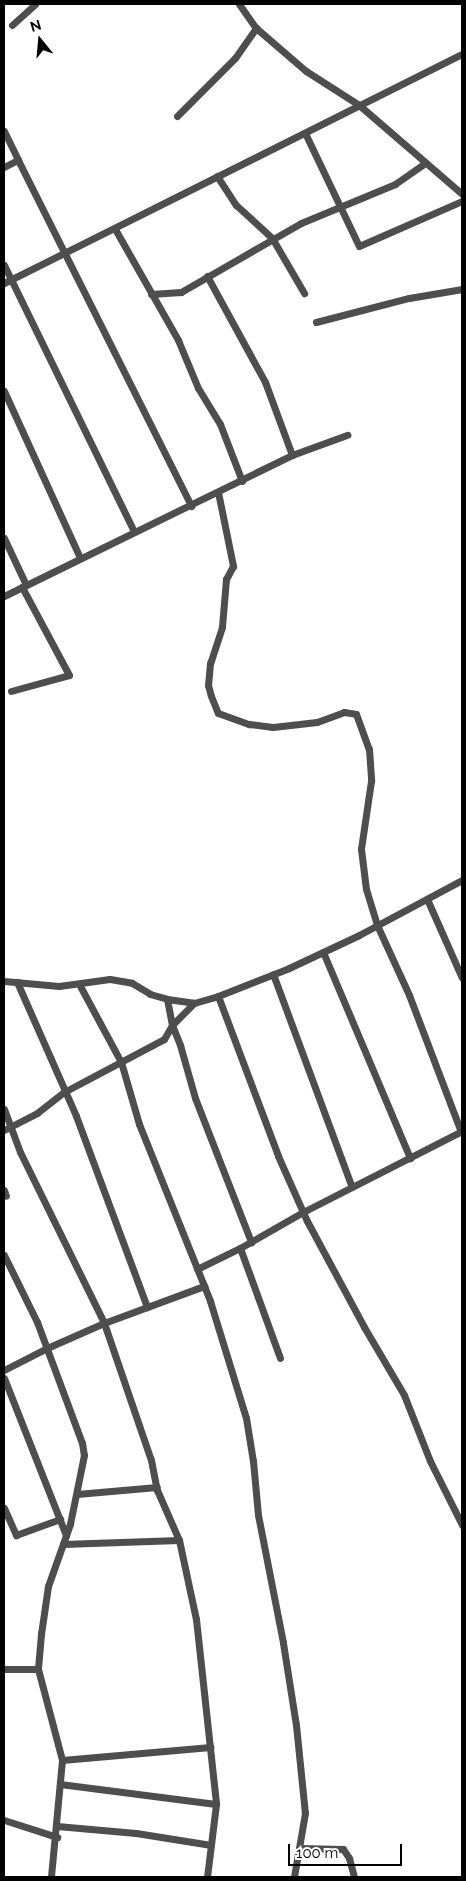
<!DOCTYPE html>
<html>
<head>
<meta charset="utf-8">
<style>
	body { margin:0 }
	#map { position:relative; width:466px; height:1881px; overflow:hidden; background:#fff; font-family:Raleway,sans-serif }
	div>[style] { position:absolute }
	.street>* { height:7px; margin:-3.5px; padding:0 3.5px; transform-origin:3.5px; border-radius:3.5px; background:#4e4e4e }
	span { translate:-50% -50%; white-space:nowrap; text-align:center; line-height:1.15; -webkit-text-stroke:4px #fff; paint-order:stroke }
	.frame { position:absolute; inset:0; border:5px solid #000; pointer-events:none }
	.north { position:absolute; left:15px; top:15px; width:50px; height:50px; -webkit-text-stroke:4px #fff; paint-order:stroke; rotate:343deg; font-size:14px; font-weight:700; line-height:20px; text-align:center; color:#000 }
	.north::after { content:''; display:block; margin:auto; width:18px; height:22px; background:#000; clip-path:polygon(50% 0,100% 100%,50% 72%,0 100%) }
	.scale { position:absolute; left:288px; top:1844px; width:114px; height:22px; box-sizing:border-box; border:2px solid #000; border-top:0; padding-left:6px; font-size:15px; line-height:18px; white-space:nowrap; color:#000; -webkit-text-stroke:4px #fff; paint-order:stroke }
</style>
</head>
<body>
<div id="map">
	<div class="street">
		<i style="left:239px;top:4px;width:29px;rotate:55deg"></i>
		<i style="left:256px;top:28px;width:66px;rotate:40.7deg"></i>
		<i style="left:306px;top:71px;width:63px;rotate:32.7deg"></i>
		<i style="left:359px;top:105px;width:136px;rotate:40.8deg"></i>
		<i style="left:12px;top:25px;width:31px;rotate:-42deg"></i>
		<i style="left:177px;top:116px;width:82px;rotate:-45deg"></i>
		<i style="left:235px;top:58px;width:37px;rotate:-55deg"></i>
		<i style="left:4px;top:131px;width:32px;rotate:64deg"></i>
		<i style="left:305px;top:133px;width:125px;rotate:64.5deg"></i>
		<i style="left:359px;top:246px;width:112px;rotate:-23.6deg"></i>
		<i style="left:4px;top:167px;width:16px;rotate:-27deg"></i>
		<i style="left:18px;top:160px;width:387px;rotate:63.4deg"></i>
		<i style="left:217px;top:176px;width:35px;rotate:57deg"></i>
		<i style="left:236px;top:205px;width:49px;rotate:42.5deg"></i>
		<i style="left:272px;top:238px;width:64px;rotate:59.8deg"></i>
		<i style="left:115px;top:229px;width:128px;rotate:60.4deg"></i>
		<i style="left:178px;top:340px;width:52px;rotate:67.4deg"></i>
		<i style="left:198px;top:388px;width:42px;rotate:58.6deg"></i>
		<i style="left:220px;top:424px;width:61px;rotate:68.9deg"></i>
		<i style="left:4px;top:265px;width:296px;rotate:64deg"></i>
		<i style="left:207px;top:276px;width:121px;rotate:61.3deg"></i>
		<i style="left:265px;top:382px;width:78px;rotate:69.7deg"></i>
		<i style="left:4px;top:283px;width:512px;rotate:-26.57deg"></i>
		<i style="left:151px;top:294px;width:30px;rotate:-4deg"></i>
		<i style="left:181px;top:292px;width:138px;rotate:-29.9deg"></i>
		<i style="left:301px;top:223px;width:102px;rotate:-22.5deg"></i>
		<i style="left:395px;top:184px;width:37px;rotate:-35deg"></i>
		<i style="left:316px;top:322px;width:96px;rotate:-14.5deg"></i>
		<i style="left:409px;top:298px;width:54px;rotate:-9.6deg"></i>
		<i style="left:4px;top:391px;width:183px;rotate:65.5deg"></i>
		<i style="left:218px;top:492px;width:76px;rotate:78.5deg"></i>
		<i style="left:233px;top:566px;width:15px;rotate:118deg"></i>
		<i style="left:226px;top:579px;width:48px;rotate:94.8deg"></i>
		<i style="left:222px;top:627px;width:38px;rotate:108deg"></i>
		<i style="left:210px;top:663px;width:22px;rotate:95deg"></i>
		<i style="left:208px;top:685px;width:11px;rotate:75deg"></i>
		<i style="left:211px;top:696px;width:18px;rotate:68deg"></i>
		<i style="left:218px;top:713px;width:33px;rotate:20deg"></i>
		<i style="left:249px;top:724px;width:24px;rotate:7deg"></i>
		<i style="left:273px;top:727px;width:44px;rotate:-6.5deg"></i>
		<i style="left:317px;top:722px;width:29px;rotate:-20deg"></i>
		<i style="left:344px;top:712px;width:12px;rotate:9deg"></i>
		<i style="left:356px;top:714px;width:37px;rotate:70deg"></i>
		<i style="left:369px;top:749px;width:32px;rotate:86deg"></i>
		<i style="left:371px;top:781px;width:69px;rotate:98.4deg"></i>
		<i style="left:361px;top:849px;width:40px;rotate:82.9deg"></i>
		<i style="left:366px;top:889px;width:38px;rotate:73deg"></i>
		<i style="left:377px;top:925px;width:77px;rotate:65.4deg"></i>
		<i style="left:409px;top:995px;width:147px;rotate:69.2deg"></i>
		<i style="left:4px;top:538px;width:52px;rotate:64.9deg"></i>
		<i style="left:4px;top:596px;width:321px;rotate:-26.1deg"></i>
		<i style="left:292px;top:455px;width:59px;rotate:-20deg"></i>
		<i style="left:11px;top:691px;width:60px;rotate:-15.4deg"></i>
		<i style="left:69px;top:675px;width:100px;rotate:-118.1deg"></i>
		<i style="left:427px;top:899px;width:86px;rotate:66.1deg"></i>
		<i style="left:323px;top:952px;width:224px;rotate:67.1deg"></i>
		<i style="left:273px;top:974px;width:227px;rotate:69.7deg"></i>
		<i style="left:4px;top:981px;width:55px;rotate:5.2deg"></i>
		<i style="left:59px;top:986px;width:51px;rotate:-7.8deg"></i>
		<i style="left:110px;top:979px;width:22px;rotate:10deg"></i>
		<i style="left:132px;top:983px;width:21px;rotate:31deg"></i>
		<i style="left:150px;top:994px;width:18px;rotate:16deg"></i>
		<i style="left:167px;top:999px;width:27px;rotate:8deg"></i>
		<i style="left:194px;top:1003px;width:25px;rotate:-16deg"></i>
		<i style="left:218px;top:996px;width:76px;rotate:-21.5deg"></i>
		<i style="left:289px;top:968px;width:77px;rotate:-25.2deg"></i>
		<i style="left:359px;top:935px;width:117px;rotate:-28.1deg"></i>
		<i style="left:17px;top:982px;width:146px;rotate:66.2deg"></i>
		<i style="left:76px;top:1116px;width:204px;rotate:69.6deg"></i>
		<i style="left:79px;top:984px;width:89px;rotate:61.7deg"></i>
		<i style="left:121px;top:1062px;width:65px;rotate:73.8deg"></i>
		<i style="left:139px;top:1124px;width:191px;rotate:68.1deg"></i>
		<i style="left:210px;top:1301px;width:122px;rotate:72.9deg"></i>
		<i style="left:246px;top:1418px;width:44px;rotate:80.8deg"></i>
		<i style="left:253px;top:1461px;width:54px;rotate:84.7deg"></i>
		<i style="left:258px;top:1515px;width:130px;rotate:78.9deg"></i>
		<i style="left:283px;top:1643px;width:83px;rotate:81deg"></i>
		<i style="left:296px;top:1725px;width:88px;rotate:84.2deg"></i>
		<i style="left:305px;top:1813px;width:65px;rotate:99.8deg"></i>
		<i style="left:218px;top:996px;width:171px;rotate:69.4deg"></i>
		<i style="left:278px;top:1156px;width:71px;rotate:66deg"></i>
		<i style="left:307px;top:1221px;width:120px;rotate:61.7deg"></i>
		<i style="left:364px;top:1327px;width:79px;rotate:59.5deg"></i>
		<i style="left:404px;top:1395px;width:71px;rotate:68.5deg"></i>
		<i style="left:430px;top:1461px;width:72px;rotate:63.4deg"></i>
		<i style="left:194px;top:1003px;width:31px;rotate:135deg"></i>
		<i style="left:172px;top:1025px;width:22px;rotate:68deg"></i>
		<i style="left:180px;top:1045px;width:55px;rotate:74.2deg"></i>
		<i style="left:195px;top:1098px;width:155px;rotate:68.7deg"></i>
		<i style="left:4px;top:1109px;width:46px;rotate:69.6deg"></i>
		<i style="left:20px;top:1152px;width:191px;rotate:63.8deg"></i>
		<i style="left:104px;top:1323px;width:145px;rotate:71.1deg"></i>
		<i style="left:151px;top:1460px;width:31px;rotate:79deg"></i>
		<i style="left:157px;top:1490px;width:55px;rotate:66.3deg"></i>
		<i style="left:179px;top:1540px;width:81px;rotate:77.9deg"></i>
		<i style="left:196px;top:1619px;width:186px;rotate:83.8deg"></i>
		<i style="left:216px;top:1804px;width:74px;rotate:97deg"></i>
		<i style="left:4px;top:1130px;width:37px;rotate:-27deg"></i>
		<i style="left:37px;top:1113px;width:34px;rotate:-38deg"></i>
		<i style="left:64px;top:1092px;width:113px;rotate:-27.9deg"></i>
		<i style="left:164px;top:1039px;width:16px;rotate:-60deg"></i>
		<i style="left:172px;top:1025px;width:26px;rotate:-101deg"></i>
		<i style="left:4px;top:1190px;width:6px;rotate:72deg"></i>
		<i style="left:240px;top:1248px;width:117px;rotate:70deg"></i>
		<i style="left:4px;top:1255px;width:75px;rotate:63.8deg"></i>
		<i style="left:37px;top:1322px;width:129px;rotate:69.6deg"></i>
		<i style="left:82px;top:1443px;width:12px;rotate:81deg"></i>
		<i style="left:84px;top:1455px;width:70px;rotate:101.5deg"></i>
		<i style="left:70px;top:1524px;width:66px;rotate:109.5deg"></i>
		<i style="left:48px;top:1586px;width:49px;rotate:98.3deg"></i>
		<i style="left:41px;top:1634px;width:35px;rotate:95deg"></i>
		<i style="left:38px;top:1669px;width:94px;rotate:75.2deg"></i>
		<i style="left:62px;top:1760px;width:118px;rotate:95.4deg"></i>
		<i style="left:197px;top:1269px;width:48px;rotate:-26deg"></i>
		<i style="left:240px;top:1248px;width:73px;rotate:-29.7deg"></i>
		<i style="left:303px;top:1212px;width:178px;rotate:-27deg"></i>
		<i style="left:4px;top:1370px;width:48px;rotate:-27.1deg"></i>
		<i style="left:47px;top:1348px;width:62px;rotate:-23.7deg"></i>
		<i style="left:104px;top:1323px;width:107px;rotate:-20.3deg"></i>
		<i style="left:4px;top:1378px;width:169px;rotate:68.5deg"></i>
		<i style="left:77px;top:1494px;width:80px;rotate:-5deg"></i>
		<i style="left:4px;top:1508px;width:30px;rotate:66deg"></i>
		<i style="left:16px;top:1535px;width:47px;rotate:-20deg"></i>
		<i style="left:63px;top:1544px;width:116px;rotate:-2deg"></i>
		<i style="left:4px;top:1669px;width:34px"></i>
		<i style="left:62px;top:1760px;width:149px;rotate:-5deg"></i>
		<i style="left:60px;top:1784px;width:157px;rotate:7.3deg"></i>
		<i style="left:4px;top:1820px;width:56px;rotate:17.8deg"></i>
		<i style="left:57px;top:1826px;width:79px;rotate:5.1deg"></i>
		<i style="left:136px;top:1833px;width:76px;rotate:9.1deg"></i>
		<i style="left:300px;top:1848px;width:43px;rotate:1.3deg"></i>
		<i style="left:343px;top:1849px;width:11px;rotate:56deg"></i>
		<i style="left:349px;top:1858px;width:20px;rotate:75deg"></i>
	</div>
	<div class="frame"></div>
	<div class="north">N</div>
	<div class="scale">100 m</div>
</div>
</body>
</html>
